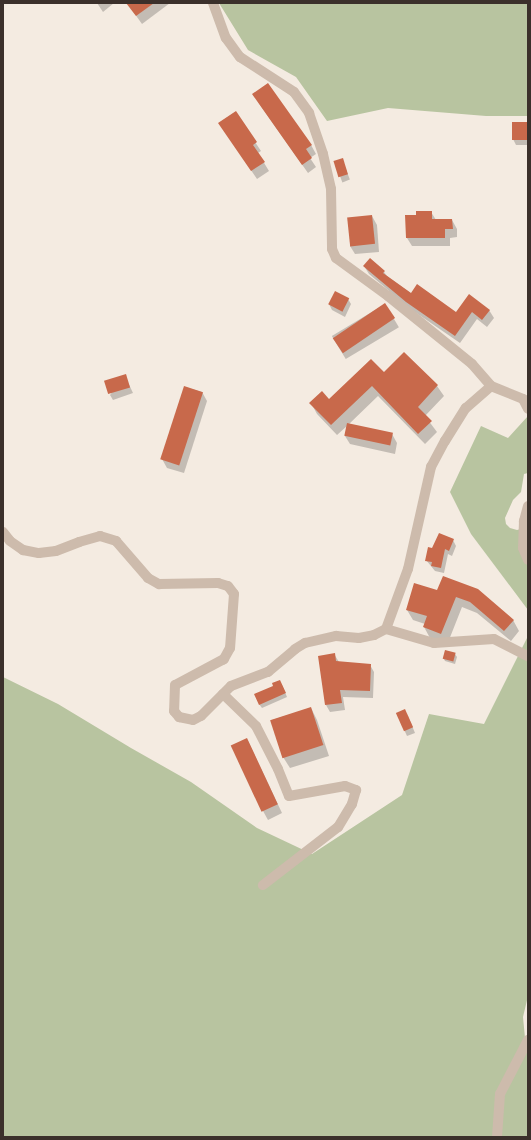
<!DOCTYPE html>
<html>
<head>
<meta charset="utf-8">
<style>
	body { margin:0 }
	#map { position:relative; width:531px; height:1140px; overflow:hidden; background:#f4ebe1; font-family:Rubik,sans-serif }
	div>[style] { position:absolute }
	.green>* { inset:0; background:#b8c4a0 }
	.shadow>* { inset:0; background:#0003; transform-origin:0 0 }
	.building>* { inset:0; background:#c8694b; transform-origin:0 0 }
	.street>* { height:10px; margin:-5px; padding:0 5px; transform-origin:5px; border-radius:5px; background:#cdbbac }
	span { translate:-50% -50%; white-space:nowrap; text-align:center; line-height:1.15; -webkit-text-stroke:3px #fbf5ee; paint-order:stroke }
	.frame { position:absolute; inset:0; border:4px solid #3b302b; pointer-events:none }
</style>
</head>
<body>
<div id="map">
	<div class="green">
		<i style="clip-path:polygon(219px 3px,528px 3px,528px 116px,486px 116px,388px 108px,327px 121px,296px 77px,248px 50px)"></i>
		<i style="clip-path:polygon(528px 416px,528px 473px,524px 474px,521px 492px,513px 500px,505px 518px,506px 524px,510px 528px,517px 530px,528px 527px,528px 610px,471px 534px,450px 492px,481px 426px,508px 438px)"></i>
		<i style="clip-path:polygon(528px 636px,528px 996px,523px 1017px,525px 1038px,528px 1040px,528px 1137px,3px 1137px,3px 677px,58px 704px,131px 748px,191px 782px,257px 828px,312px 854px,402px 795px,429px 714px,484px 724px)"></i>
	</div>
	<div class="shadow">
		<i style="clip-path:polygon(97px 3px,114px 3px,103px 12px)"></i>
		<i style="clip-path:polygon(127px 3px,170px 3px,142px 24px)"></i>
		<i style="clip-path:polygon(258px 102px,311px 145px,316px 154px,310px 158px,316px 167px,308px 173px)"></i>
		<i style="clip-path:polygon(235px 112px,261px 151px,258px 153px,269px 171px,257px 179px,219px 123px)"></i>
		<i style="clip-path:polygon(528px 123px,528px 145px,516px 145px,513px 139px)"></i>
		<i style="left:342px;top:159px;width:22px;height:8px;rotate:69deg"></i>
		<i style="clip-path:polygon(431px 212px,436px 220px,452px 220px,457px 229px,457px 237px,450px 238px,450px 246px,412px 246px,407px 238px,417px 216px)"></i>
		<i style="clip-path:polygon(372px 216px,377px 225px,379px 252px,355px 254px,350px 246px)"></i>
		<i style="clip-path:polygon(364px 266px,384px 272px,387px 276px,412px 294px,457px 313px,489px 310px,494px 318px,487px 327px,477px 319px,460px 343px,412px 310px,369px 274px)"></i>
		<i style="clip-path:polygon(348px 299px,351px 304px,345px 317px,332px 310px,329px 304px)"></i>
		<i style="left:385px;top:304px;width:27px;height:62px;rotate:59deg"></i>
		<i style="clip-path:polygon(404px 353px,437px 386px,444px 396px,425px 416px,437px 432px,425px 444px,378px 396px,348px 425px,392px 434px,397px 443px,395px 454px,350px 444px,345px 436px,347px 426px,337px 435px,317px 414px,311px 403px,329px 401px,384px 373px)"></i>
		<i style="clip-path:polygon(125px 376px,133px 393px,113px 400px,110px 395px)"></i>
		<i style="clip-path:polygon(185px 387px,202px 392px,207px 401px,184px 473px,167px 468px,162px 459px)"></i>
		<i style="clip-path:polygon(453px 540px,456px 546px,452px 556px,448px 554px,444px 573px,435px 571px,426px 560px,433px 549px)"></i>
		<i style="clip-path:polygon(444px 577px,513px 620px,519px 631px,511px 641px,477px 613px,462px 607px,447px 645px,430px 638px,424px 627px,425px 624px,413px 620px,407px 610px,438px 591px)"></i>
		<i style="clip-path:polygon(334px 654px,339px 662px,370px 665px,374px 672px,373px 698px,343px 697px,345px 710px,330px 712px,326px 705px)"></i>
		<i style="clip-path:polygon(455px 654px,457px 657px,455px 664px,445px 661px,444px 659px)"></i>
		<i style="clip-path:polygon(282px 685px,287px 697px,262px 708px,259px 704px)"></i>
		<i style="clip-path:polygon(311px 708px,317px 720px,329px 756px,290px 768px,283px 757px,272px 720px)"></i>
		<i style="clip-path:polygon(397px 714px,408px 716px,415px 733px,407px 736px)"></i>
		<i style="clip-path:polygon(247px 739px,282px 813px,268px 820px,263px 811px)"></i>
	</div>
	<div class="building">
		<i style="clip-path:polygon(126px 3px,154px 3px,136px 16px)"></i>
		<i style="clip-path:polygon(268px 83px,312px 145px,306px 149px,312px 158px,302px 165px,252px 94px)"></i>
		<i style="clip-path:polygon(236px 111px,257px 142px,253px 145px,265px 162px,251px 171px,218px 123px)"></i>
		<i style="left:512px;top:122px;width:16px;height:18px"></i>
		<i style="left:343px;top:158px;width:17px;height:10px;rotate:73deg"></i>
		<i style="clip-path:polygon(416px 211px,432px 211px,432px 219px,452px 219px,453px 229px,445px 229px,445px 238px,406px 238px,405px 215px,416px 215px)"></i>
		<i style="left:372px;top:215px;width:29px;height:25px;rotate:84deg"></i>
		<i style="clip-path:polygon(370px 258px,385px 271px,383px 273px,411px 293px,417px 284px,456px 312px,469px 294px,490px 310px,482px 320px,472px 312px,455px 336px,406px 302px,363px 266px)"></i>
		<i style="left:335px;top:291px;width:16px;height:15px;rotate:27deg"></i>
		<i style="left:385px;top:303px;width:18px;height:63px;rotate:56deg"></i>
		<i style="clip-path:polygon(404px 352px,438px 385px,418px 407px,432px 421px,418px 434px,372px 386px,331px 425px,309px 403px,322px 391px,329px 399px,371px 359px,384px 372px)"></i>
		<i style="left:126px;top:374px;width:14px;height:23px;rotate:73deg"></i>
		<i style="left:184px;top:386px;width:20px;height:77px;rotate:18deg"></i>
		<i style="left:347px;top:423px;width:47px;height:13px;rotate:12deg"></i>
		<i style="clip-path:polygon(439px 533px,454px 539px,449px 551px,445px 549px,441px 568px,431px 566px,432px 562px,425px 561px,428px 547px,432px 548px)"></i>
		<i style="clip-path:polygon(443px 576px,478px 589px,514px 620px,504px 631px,470px 602px,456px 597px,441px 634px,423px 627px,427px 616px,406px 610px,414px 583px,437px 590px)"></i>
		<i style="left:445px;top:650px;width:11px;height:9px;rotate:15deg"></i>
		<i style="clip-path:polygon(335px 653px,336px 661px,371px 664px,370px 691px,340px 690px,342px 703px,325px 705px,318px 656px)"></i>
		<i style="clip-path:polygon(280px 680px,286px 693px,259px 705px,254px 694px,273px 686px,272px 683px)"></i>
		<i style="left:311px;top:707px;width:40px;height:43px;rotate:72deg"></i>
		<i style="left:405px;top:709px;width:20px;height:10px;rotate:66deg"></i>
		<i style="left:247px;top:738px;width:73px;height:18px;rotate:65deg"></i>
	</div>
	<div class="street">
		<i style="left:213px;top:3px;width:37px;rotate:70deg"></i>
		<i style="left:226px;top:38px;width:24px;rotate:54deg"></i>
		<i style="left:240px;top:57px;width:64px;rotate:32.9deg"></i>
		<i style="left:294px;top:92px;width:26px;rotate:54deg"></i>
		<i style="left:309px;top:113px;width:43px;rotate:71.1deg"></i>
		<i style="left:323px;top:154px;width:36px;rotate:77deg"></i>
		<i style="left:331px;top:189px;width:60px;rotate:89deg"></i>
		<i style="left:332px;top:249px;width:10px;rotate:66deg"></i>
		<i style="left:336px;top:258px;width:64px;rotate:36.2deg"></i>
		<i style="left:388px;top:296px;width:108px;rotate:39deg"></i>
		<i style="left:472px;top:364px;width:29px;rotate:49deg"></i>
		<i style="left:491px;top:386px;width:35px;rotate:22deg"></i>
		<i style="left:523px;top:399px;width:11px;rotate:63deg"></i>
		<i style="left:528px;top:506px;width:16px;rotate:105deg"></i>
		<i style="left:524px;top:521px;width:27px;rotate:92deg"></i>
		<i style="left:523px;top:548px;width:13px;rotate:67deg"></i>
		<i style="left:3px;top:532px;width:11px;rotate:52deg"></i>
		<i style="left:10px;top:541px;width:16px;rotate:35deg"></i>
		<i style="left:23px;top:550px;width:16px;rotate:11deg"></i>
		<i style="left:39px;top:553px;width:17px;rotate:-7deg"></i>
		<i style="left:56px;top:551px;width:25px;rotate:-21deg"></i>
		<i style="left:79px;top:542px;width:22px;rotate:-16deg"></i>
		<i style="left:100px;top:536px;width:17px;rotate:17deg"></i>
		<i style="left:116px;top:541px;width:49px;rotate:49.1deg"></i>
		<i style="left:148px;top:578px;width:13px;rotate:29deg"></i>
		<i style="left:159px;top:584px;width:59px;rotate:-1deg"></i>
		<i style="left:218px;top:583px;width:10px;rotate:17deg"></i>
		<i style="left:228px;top:586px;width:10px;rotate:53deg"></i>
		<i style="left:234px;top:594px;width:54px;rotate:94.2deg"></i>
		<i style="left:230px;top:648px;width:13px;rotate:119deg"></i>
		<i style="left:224px;top:659px;width:55px;rotate:152deg"></i>
		<i style="left:175px;top:685px;width:26px;rotate:92deg"></i>
		<i style="left:174px;top:711px;width:8px;rotate:50deg"></i>
		<i style="left:179px;top:717px;width:14px;rotate:12deg"></i>
		<i style="left:193px;top:720px;width:9px;rotate:-27deg"></i>
		<i style="left:201px;top:716px;width:42px;rotate:-45deg"></i>
		<i style="left:231px;top:686px;width:40px;rotate:-21deg"></i>
		<i style="left:268px;top:672px;width:35px;rotate:-40deg"></i>
		<i style="left:295px;top:649px;width:12px;rotate:-31deg"></i>
		<i style="left:305px;top:643px;width:32px;rotate:-13deg"></i>
		<i style="left:336px;top:636px;width:23px;rotate:5deg"></i>
		<i style="left:359px;top:638px;width:15px;rotate:-11deg"></i>
		<i style="left:374px;top:635px;width:13px;rotate:-27deg"></i>
		<i style="left:386px;top:629px;width:64px;rotate:-69.9deg"></i>
		<i style="left:408px;top:569px;width:105px;rotate:-77.3deg"></i>
		<i style="left:431px;top:467px;width:30px;rotate:-62deg"></i>
		<i style="left:445px;top:441px;width:39px;rotate:-58deg"></i>
		<i style="left:466px;top:408px;width:33px;rotate:-41deg"></i>
		<i style="left:386px;top:629px;width:50px;rotate:16.3deg"></i>
		<i style="left:434px;top:643px;width:60px;rotate:-3.8deg"></i>
		<i style="left:494px;top:639px;width:38px;rotate:27deg"></i>
		<i style="left:223px;top:694px;width:46px;rotate:44.1deg"></i>
		<i style="left:256px;top:726px;width:48px;rotate:62.9deg"></i>
		<i style="left:278px;top:769px;width:29px;rotate:68deg"></i>
		<i style="left:289px;top:796px;width:57px;rotate:-10.1deg"></i>
		<i style="left:345px;top:786px;width:12px;rotate:20deg"></i>
		<i style="left:356px;top:790px;width:15px;rotate:106deg"></i>
		<i style="left:352px;top:804px;width:27px;rotate:121deg"></i>
		<i style="left:338px;top:827px;width:95px;rotate:142.3deg"></i>
		<i style="left:497px;top:1137px;width:43px;rotate:-86deg"></i>
		<i style="left:500px;top:1094px;width:61px;rotate:-62.6deg"></i>
	</div>
	<div class="frame"></div>
</div>
</body>
</html>
